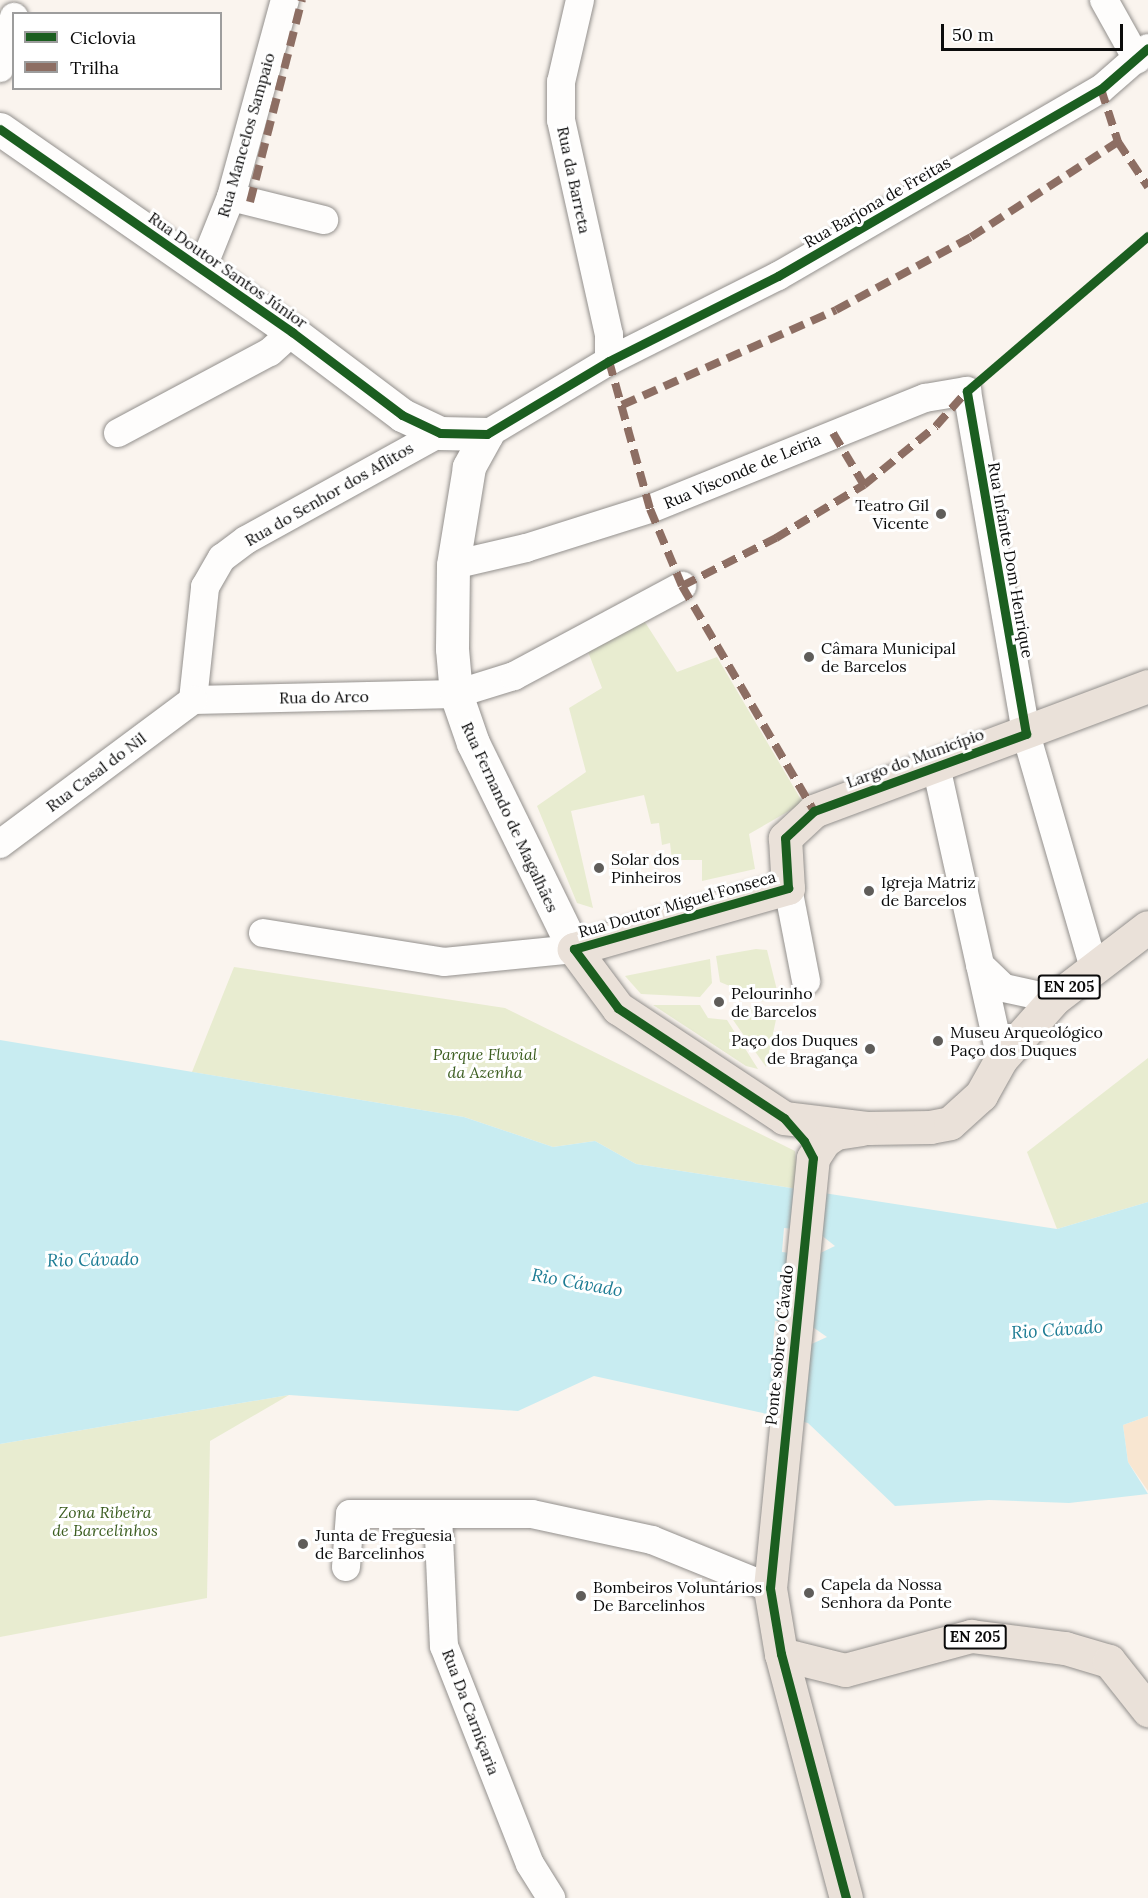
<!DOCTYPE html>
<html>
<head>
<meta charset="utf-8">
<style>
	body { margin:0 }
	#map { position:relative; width:1148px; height:1898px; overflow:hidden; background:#faf4ee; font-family:Lora,serif }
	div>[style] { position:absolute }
	.green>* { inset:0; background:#e8ecd0 }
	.sand>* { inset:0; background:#f8e6d1 }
	.water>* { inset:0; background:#c8ecf1 }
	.roads { filter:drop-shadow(0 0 2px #93908d) drop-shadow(0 0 2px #93908d) }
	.minor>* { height:28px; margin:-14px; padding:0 14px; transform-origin:14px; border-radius:14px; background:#fefdfc }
	.tertiary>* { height:33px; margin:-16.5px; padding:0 16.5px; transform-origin:16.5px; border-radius:16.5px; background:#fefdfc }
	.primary>* { height:33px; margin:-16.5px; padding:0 16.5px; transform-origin:16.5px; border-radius:16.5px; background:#eae1d9 }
	.quiet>* { height:8px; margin-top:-4px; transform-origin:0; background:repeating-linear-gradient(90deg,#8d6e63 0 15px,transparent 0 23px) }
	.cycleway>* { height:9px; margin:-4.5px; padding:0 4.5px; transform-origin:4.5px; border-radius:4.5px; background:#1b5e20 }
	.dots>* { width:16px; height:16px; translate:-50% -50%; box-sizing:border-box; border:3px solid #fff; border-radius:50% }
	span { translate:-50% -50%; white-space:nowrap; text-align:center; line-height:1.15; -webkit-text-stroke:6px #fff; paint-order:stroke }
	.shield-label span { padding:2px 4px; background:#fff; border:2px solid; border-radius:4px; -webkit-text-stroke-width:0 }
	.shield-label { font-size:15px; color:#0b0b0b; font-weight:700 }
	.street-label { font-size:16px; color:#0b0b0b }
	.poi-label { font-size:16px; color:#0b0b0b }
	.right { translate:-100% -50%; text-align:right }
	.left { translate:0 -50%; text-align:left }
	.park-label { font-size:16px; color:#3c5e20; font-style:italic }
	.water-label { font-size:18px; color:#1d7c94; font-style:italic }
	.legend { position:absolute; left:12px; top:12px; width:210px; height:78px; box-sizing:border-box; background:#fff; border:2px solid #9d9d9d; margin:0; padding:8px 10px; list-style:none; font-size:18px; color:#0b0b0b }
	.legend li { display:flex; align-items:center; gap:12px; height:30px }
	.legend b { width:30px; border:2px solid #9d9d9d }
	.scale { position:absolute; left:941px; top:24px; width:182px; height:27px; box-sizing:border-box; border:3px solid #0b0b0b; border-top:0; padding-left:8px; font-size:18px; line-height:21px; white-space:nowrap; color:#0b0b0b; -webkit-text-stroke:4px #fff; paint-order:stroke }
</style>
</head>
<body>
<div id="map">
	<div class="green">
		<i style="clip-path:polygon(643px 619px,677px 672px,717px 657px,803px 803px,749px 834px,755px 869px,702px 881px,702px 860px,672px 860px,670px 843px,662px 845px,659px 823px,651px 824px,644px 795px,571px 811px,593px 908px,577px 903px,537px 806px,586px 772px,569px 708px,602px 688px,587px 649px)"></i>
		<i style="clip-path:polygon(756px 949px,767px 950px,780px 1002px,739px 1000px,732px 987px,720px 982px,716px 956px)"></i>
		<i style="clip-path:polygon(710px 959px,712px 983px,700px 997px,641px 994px,625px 976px)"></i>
		<i style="clip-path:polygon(234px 967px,505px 1008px,795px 1151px,798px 1189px,636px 1164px,595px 1141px,553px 1147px,464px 1117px,192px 1072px)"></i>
		<i style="clip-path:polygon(653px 1005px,700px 1005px,708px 1018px,727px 1020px,758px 1069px,746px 1066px)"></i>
		<i style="clip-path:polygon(738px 1007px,778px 1010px,766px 1067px,731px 1017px)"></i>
		<i style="clip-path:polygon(1148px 1058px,1148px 1202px,1057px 1229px,1027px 1152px)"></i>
		<i style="clip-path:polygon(289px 1395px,210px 1441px,207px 1598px,0 1637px,0 1444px)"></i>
	</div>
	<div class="sand">
		<i style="clip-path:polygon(1148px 1416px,1148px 1491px,1128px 1462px,1123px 1425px)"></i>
	</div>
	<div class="water">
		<i style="clip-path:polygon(evenodd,0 1040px,464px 1117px,553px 1147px,595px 1141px,636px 1164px,1057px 1229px,1148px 1202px,1148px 1416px,1123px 1425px,1128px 1462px,1148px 1494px,1069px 1503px,989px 1500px,895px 1506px,808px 1423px,594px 1376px,518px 1411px,289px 1395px,0 1444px,0 1040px,784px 1228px,816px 1231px,835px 1246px,814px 1256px,782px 1252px,784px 1228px,0 1040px,775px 1321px,807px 1323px,827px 1337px,805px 1347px,773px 1344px,775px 1321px)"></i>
	</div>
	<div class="roads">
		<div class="minor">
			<i style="left:580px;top:0;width:84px;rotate:103deg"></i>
			<i style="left:561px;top:82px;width:38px;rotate:90deg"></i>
			<i style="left:561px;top:120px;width:220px;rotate:77.4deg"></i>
			<i style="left:609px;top:335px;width:26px;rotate:90deg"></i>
			<i style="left:1104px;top:0;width:68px;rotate:60.8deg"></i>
			<i style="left:0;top:68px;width:53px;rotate:-74.6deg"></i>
			<i style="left:231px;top:197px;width:96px;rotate:13.9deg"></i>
			<i style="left:202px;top:269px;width:78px;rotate:-68.1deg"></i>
			<i style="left:231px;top:197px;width:204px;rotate:-74.7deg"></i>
			<i style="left:118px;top:433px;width:172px;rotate:-28.1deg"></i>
			<i style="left:270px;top:352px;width:30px;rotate:-42deg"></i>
			<i style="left:487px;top:434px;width:142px;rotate:-30.9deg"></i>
			<i style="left:609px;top:361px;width:189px;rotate:-26.7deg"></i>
			<i style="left:778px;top:276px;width:373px;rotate:-30.1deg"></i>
			<i style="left:1101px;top:89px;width:62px;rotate:-41.1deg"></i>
			<i style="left:453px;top:565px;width:75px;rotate:-13.1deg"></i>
			<i style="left:526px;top:548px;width:130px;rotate:-17.5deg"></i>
			<i style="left:650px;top:509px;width:297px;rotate:-22deg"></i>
			<i style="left:925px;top:398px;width:43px;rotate:-9.5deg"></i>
			<i style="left:967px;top:391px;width:348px;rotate:80.2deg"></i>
			<i style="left:1026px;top:734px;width:244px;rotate:73.8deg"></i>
			<i style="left:193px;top:700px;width:263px;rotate:-1.3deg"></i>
			<i style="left:456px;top:694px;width:61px;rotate:-17.2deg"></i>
			<i style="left:514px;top:676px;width:191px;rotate:-28.2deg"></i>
			<i style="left:193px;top:700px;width:114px;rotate:-83.9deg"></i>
			<i style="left:205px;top:587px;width:34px;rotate:-60deg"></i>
			<i style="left:222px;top:558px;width:30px;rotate:-37deg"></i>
			<i style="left:246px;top:540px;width:222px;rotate:-28.9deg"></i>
			<i style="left:936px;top:766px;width:300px;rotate:77.5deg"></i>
			<i style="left:0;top:844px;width:241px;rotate:-36.7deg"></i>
			<i style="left:788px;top:888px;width:95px;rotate:79deg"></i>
			<i style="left:263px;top:933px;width:183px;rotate:9.1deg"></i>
			<i style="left:444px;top:962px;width:131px;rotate:-5.7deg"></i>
			<i style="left:980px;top:965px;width:33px;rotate:44deg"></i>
			<i style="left:1004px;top:988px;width:51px;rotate:12.4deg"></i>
			<i style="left:438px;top:1515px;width:131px;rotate:87.4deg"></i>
			<i style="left:444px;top:1646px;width:234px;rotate:68.5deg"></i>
			<i style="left:530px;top:1864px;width:40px;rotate:58deg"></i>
			<i style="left:346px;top:1567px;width:53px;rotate:-85.7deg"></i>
			<i style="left:350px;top:1514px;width:182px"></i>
			<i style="left:532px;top:1514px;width:123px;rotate:12.2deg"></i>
			<i style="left:652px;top:1540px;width:127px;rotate:22.1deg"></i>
		</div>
		<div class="tertiary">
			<i style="left:0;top:129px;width:356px;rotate:34.8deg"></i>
			<i style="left:292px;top:332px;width:138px;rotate:37deg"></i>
			<i style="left:402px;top:415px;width:42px;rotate:25.3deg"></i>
			<i style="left:440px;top:433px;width:47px;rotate:1.2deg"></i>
			<i style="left:487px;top:434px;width:38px;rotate:119deg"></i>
			<i style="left:469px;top:467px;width:99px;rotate:99.3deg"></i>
			<i style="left:453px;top:565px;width:84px;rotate:90.7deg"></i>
			<i style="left:452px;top:649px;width:45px;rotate:84.9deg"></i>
			<i style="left:456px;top:694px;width:52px;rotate:70.9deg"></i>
			<i style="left:473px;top:743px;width:229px;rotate:63.9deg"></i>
		</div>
		<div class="primary">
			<i style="left:1148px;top:686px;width:357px;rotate:159.5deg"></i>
			<i style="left:814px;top:811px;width:40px;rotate:137deg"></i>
			<i style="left:785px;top:838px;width:50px;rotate:86.6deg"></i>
			<i style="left:788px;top:888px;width:223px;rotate:164.1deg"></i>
			<i style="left:574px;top:949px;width:74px;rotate:53.3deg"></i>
			<i style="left:618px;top:1008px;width:199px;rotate:33.5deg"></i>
			<i style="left:784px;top:1118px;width:85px;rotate:6.8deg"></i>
			<i style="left:868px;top:1128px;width:62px;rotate:-0.9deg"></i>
			<i style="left:930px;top:1127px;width:20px;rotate:-11deg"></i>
			<i style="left:950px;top:1123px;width:42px;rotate:-42.1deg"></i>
			<i style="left:981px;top:1095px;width:41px;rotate:-60.9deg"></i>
			<i style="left:1001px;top:1059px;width:80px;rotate:-48.5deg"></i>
			<i style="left:1054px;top:999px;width:118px;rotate:-37.5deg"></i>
			<i style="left:781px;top:1654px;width:66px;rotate:14deg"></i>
			<i style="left:845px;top:1670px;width:131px;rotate:-15.1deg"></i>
			<i style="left:971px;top:1636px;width:95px;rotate:7.3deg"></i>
			<i style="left:1065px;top:1648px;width:46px;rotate:16.5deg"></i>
			<i style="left:1109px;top:1661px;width:63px;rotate:51.5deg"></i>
			<i style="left:846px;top:1898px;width:253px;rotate:-104.9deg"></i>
			<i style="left:781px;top:1654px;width:67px;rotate:-99.5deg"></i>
			<i style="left:770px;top:1588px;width:432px;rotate:-84.3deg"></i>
			<i style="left:813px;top:1158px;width:20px;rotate:-57deg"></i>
			<i style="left:824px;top:1141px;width:14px;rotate:-34deg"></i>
			<i style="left:836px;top:1133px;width:25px;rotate:-9deg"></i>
		</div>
	</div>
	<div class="quiet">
		<i style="left:1101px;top:89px;width:56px;rotate:72.2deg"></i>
		<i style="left:1118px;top:142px;width:54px;rotate:56.3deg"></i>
		<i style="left:250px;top:202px;width:209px;rotate:-75.6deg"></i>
		<i style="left:609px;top:361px;width:154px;rotate:74.5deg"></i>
		<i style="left:650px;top:509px;width:83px;rotate:67.4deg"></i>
		<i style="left:682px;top:586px;width:261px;rotate:59.6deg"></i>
		<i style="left:622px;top:405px;width:234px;rotate:-23.9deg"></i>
		<i style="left:836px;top:310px;width:153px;rotate:-28.4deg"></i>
		<i style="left:971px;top:237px;width:175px;rotate:-32.9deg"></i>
		<i style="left:833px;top:433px;width:61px;rotate:59.2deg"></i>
		<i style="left:682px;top:586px;width:106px;rotate:-27.1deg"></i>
		<i style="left:776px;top:538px;width:103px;rotate:-31.1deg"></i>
		<i style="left:864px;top:485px;width:93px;rotate:-39.3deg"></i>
		<i style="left:936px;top:426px;width:48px;rotate:-48.4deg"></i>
	</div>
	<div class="cycleway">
		<i style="left:0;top:129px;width:356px;rotate:34.8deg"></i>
		<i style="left:292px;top:332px;width:138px;rotate:37deg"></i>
		<i style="left:402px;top:415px;width:42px;rotate:25.3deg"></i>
		<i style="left:440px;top:433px;width:47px;rotate:1.2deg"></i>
		<i style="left:487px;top:434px;width:142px;rotate:-30.9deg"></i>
		<i style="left:609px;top:361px;width:189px;rotate:-26.7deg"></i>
		<i style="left:778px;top:276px;width:373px;rotate:-30.1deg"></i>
		<i style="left:1101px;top:89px;width:62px;rotate:-41.1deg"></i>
		<i style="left:846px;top:1898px;width:253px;rotate:-104.9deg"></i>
		<i style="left:781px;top:1654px;width:67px;rotate:-99.5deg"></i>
		<i style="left:770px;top:1588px;width:432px;rotate:-84.3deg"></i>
		<i style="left:813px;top:1158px;width:19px;rotate:-118deg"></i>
		<i style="left:804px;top:1141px;width:30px;rotate:-131deg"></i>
		<i style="left:784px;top:1118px;width:199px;rotate:-146.5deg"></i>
		<i style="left:618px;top:1008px;width:74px;rotate:-126.7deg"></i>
		<i style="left:574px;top:949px;width:223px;rotate:-15.9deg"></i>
		<i style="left:788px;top:888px;width:50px;rotate:-93.4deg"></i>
		<i style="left:785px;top:838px;width:40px;rotate:-43deg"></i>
		<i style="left:814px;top:811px;width:226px;rotate:-20deg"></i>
		<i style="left:1026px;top:734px;width:348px;rotate:-99.8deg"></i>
		<i style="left:967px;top:391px;width:238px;rotate:-40.6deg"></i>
	</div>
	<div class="dots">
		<i style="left:941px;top:514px;background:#5f5d5a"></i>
		<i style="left:809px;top:657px;background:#5f5d5a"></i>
		<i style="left:599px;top:868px;background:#5f5d5a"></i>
		<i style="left:869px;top:891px;background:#5f5d5a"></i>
		<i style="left:719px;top:1002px;background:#5f5d5a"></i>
		<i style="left:938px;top:1041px;background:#5f5d5a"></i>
		<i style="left:870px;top:1049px;background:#5f5d5a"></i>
		<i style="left:303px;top:1544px;background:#5f5d5a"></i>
		<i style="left:809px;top:1593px;background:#5f5d5a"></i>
		<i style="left:581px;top:1596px;background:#5f5d5a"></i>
	</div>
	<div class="shield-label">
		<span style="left:1069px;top:987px">EN 205</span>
		<span style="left:975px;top:1637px">EN 205</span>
	</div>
	<div class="street-label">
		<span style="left:246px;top:135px;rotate:-74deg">Rua Mancelos Sampaio</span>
		<span style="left:574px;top:180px;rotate:78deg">Rua da Barreta</span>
		<span style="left:877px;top:202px;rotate:-30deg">Rua Barjona de Freitas</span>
		<span style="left:228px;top:270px;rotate:35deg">Rua Doutor Santos Júnior</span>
		<span style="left:742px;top:471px;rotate:-23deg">Rua Visconde de Leiria</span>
		<span style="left:329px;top:494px;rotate:-30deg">Rua do Senhor dos Aflitos</span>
		<span style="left:1011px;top:560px;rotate:80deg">Rua Infante Dom Henrique</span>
		<span style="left:324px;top:697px;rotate:-1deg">Rua do Arco</span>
		<span style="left:915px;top:758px;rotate:-20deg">Largo do Município</span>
		<span style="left:96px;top:772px;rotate:-37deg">Rua Casal do Nil</span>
		<span style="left:510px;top:817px;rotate:65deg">Rua Fernando de Magalhães</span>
		<span style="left:677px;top:904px;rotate:-16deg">Rua Doutor Miguel Fonseca</span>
		<span style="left:779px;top:1345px;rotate:-84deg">Ponte sobre o Cávado</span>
		<span style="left:471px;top:1712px;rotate:69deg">Rua Da Carniçaria</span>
	</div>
	<div class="poi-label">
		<span class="right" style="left:929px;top:514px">Teatro Gil<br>Vicente</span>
		<span class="left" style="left:821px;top:657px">Câmara Municipal<br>de Barcelos</span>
		<span class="left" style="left:611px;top:868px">Solar dos<br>Pinheiros</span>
		<span class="left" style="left:881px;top:891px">Igreja Matriz<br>de Barcelos</span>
		<span class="left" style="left:731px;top:1002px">Pelourinho<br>de Barcelos</span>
		<span class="left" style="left:950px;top:1041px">Museu Arqueológico<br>Paço dos Duques</span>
		<span class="right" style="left:858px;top:1049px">Paço dos Duques<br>de Bragança</span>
		<span class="left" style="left:315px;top:1544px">Junta de Freguesia<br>de Barcelinhos</span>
		<span class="left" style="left:821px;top:1593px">Capela da Nossa<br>Senhora da Ponte</span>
		<span class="left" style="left:593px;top:1596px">Bombeiros Voluntários<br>De Barcelinhos</span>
	</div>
	<div class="park-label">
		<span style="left:485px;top:1063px">Parque Fluvial<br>da Azenha</span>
		<span style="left:105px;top:1521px">Zona Ribeira<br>de Barcelinhos</span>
	</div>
	<div class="water-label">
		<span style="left:93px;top:1260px;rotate:-1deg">Rio Cávado</span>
		<span style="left:577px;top:1283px;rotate:10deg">Rio Cávado</span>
		<span style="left:1057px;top:1330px;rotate:-4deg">Rio Cávado</span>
	</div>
	<ul class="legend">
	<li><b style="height:8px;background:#1b5e20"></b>Ciclovia</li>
	<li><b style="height:8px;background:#8d6e63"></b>Trilha</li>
	</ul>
	<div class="scale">50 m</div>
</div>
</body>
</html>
